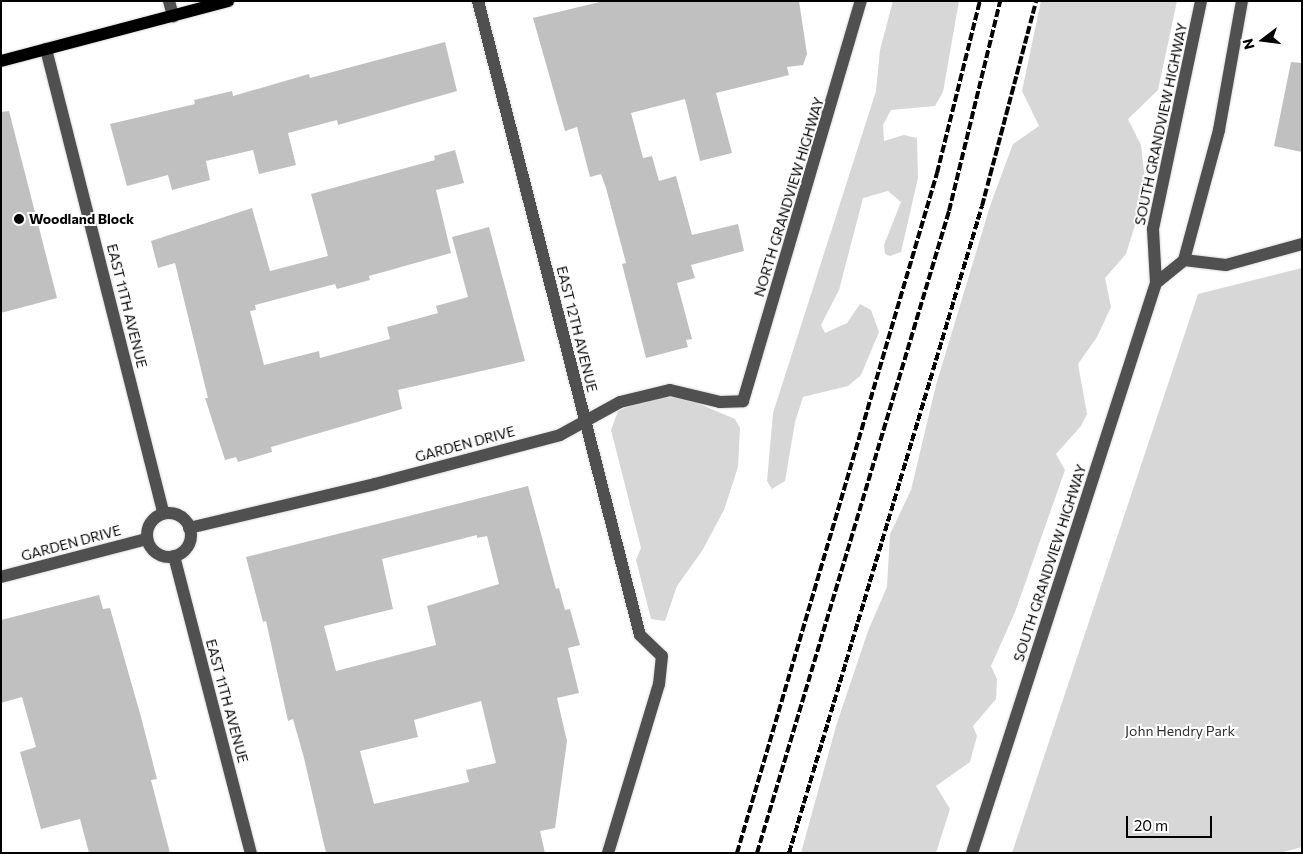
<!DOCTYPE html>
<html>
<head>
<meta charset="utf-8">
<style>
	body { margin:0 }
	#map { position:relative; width:1303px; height:854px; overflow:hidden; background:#fff; font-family:Commissioner,sans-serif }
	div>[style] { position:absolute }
	.green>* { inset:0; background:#d7d7d7 }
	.building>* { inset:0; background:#c0c0c0 }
	.roads { filter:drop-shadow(0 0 1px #dbdbdb) drop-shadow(0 0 1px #dbdbdb) }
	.minor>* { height:12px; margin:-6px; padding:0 6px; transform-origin:6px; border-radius:6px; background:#505050 }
	.minor>.ring { margin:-6px; padding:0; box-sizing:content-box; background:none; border:12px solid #505050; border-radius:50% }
	.major>* { height:12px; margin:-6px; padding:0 6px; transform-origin:6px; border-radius:6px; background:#000 }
	.rail>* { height:4px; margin-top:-2px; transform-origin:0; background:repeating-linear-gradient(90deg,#000 0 8px,transparent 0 10.5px) }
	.dots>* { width:14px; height:14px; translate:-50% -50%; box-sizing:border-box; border:2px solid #fff; border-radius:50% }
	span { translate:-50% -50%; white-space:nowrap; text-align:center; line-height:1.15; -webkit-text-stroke:4px #fff; paint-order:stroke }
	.street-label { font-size:14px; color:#000 }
	.poi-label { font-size:14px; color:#000; font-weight:700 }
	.left { translate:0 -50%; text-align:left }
	.park-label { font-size:14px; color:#2e2e2e }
	.frame { position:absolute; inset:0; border:2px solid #000; pointer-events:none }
	.north { position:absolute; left:1238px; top:15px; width:50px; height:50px; -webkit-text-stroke:4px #fff; paint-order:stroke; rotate:255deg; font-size:14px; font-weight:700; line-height:20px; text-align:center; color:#000 }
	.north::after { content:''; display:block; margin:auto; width:18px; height:22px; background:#000; clip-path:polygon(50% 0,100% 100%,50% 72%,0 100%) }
	.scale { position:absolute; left:1126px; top:816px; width:86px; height:22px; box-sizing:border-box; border:2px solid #000; border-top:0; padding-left:6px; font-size:15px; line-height:18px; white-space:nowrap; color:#000; -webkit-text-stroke:4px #fff; paint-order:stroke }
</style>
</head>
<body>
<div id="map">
	<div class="green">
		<i style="clip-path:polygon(893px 1px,959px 1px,943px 92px,935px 106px,891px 110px,883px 125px,884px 141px,904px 135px,917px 138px,918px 178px,901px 252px,890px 256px,885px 254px,884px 245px,901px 202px,888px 191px,863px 198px,839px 290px,821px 325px,825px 333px,847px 323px,860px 304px,871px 310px,879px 332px,861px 375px,848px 386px,803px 397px,795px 422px,785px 481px,772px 489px,767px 481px,773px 413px,876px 91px,880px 50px)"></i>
		<i style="clip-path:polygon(1041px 1px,1177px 1px,1158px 90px,1128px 119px,1141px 145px,1146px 190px,1126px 254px,1105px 278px,1111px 307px,1097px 337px,1078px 364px,1087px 414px,1081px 426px,1056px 454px,1065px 470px,1015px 612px,991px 666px,997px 679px,996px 699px,973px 726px,977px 736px,970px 762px,936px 786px,950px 809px,936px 853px,801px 853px,836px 726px,868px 631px,887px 587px,890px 534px,911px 490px,936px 385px,990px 206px,1013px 144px,1039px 126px,1022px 91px)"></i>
		<i style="clip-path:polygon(1302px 268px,1302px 847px,1280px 853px,1012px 853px,1198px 294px)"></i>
		<i style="clip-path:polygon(665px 397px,688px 399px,735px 419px,740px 428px,738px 467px,724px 510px,702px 551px,677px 586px,665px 621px,651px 619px,636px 560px,641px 548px,611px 430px,618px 411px,642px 401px)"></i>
	</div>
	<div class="building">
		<i style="clip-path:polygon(604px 1px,799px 1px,807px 54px,803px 65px,787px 67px,789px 75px,716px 93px,732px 153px,700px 161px,685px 99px,631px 113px,643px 158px,652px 156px,659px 181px,676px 176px,692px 235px,738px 224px,744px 251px,691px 265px,695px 278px,677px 283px,692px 339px,686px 340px,688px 347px,646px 358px,622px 264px,626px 263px,606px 188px,601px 174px,590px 177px,577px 127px,565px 131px,533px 18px)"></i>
		<i style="clip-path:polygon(445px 42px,457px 91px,338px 125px,337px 120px,288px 133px,296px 165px,259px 174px,253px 150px,206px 161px,210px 180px,172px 190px,168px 175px,127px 186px,110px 124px,195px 104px,194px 100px,232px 91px,233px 96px,309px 74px,310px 78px)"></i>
		<i style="clip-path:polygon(1291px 62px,1302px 63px,1302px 152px,1274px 146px)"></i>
		<i style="clip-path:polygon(9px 111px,57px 298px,1px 313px,1px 112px)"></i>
		<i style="clip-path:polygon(455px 150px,464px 183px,436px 190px,451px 253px,369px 276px,370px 280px,337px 289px,335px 284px,255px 305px,256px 310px,250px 311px,264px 365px,319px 351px,320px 358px,390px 339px,387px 327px,438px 313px,436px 306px,468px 297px,452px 237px,489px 227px,525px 361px,398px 390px,402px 409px,271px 447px,272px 452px,238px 462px,236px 457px,225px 460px,205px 398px,208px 398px,175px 263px,158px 268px,151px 241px,252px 208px,270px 271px,328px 256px,311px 194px,435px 160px,434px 156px)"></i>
		<i style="clip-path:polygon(evenodd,528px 486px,556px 589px,559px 588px,565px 610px,570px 609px,580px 645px,568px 648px,579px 693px,557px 698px,567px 741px,555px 828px,540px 831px,545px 853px,326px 853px,304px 758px,293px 719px,288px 721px,266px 621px,263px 622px,246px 557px,528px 486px,477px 535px,477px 538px,487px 536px,499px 584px,427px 606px,436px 645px,336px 671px,324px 626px,393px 609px,382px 559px,477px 535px,528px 486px,481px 701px,496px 763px,466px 770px,469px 782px,374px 804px,360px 751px,418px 737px,414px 720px,481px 701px)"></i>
		<i style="clip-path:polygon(99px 595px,103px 609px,110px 608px,141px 717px,157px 779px,151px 780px,170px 853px,89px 853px,80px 819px,41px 829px,20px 752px,36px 747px,22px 697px,1px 703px,1px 620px)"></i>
	</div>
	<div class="roads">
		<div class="minor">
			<i style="left:169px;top:1px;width:16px;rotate:75deg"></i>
			<i style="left:478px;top:1px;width:654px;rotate:75.67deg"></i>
			<i style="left:640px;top:635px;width:30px;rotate:44deg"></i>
			<i style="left:662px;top:656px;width:28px;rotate:96deg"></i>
			<i style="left:659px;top:684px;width:177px;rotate:106.8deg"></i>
			<i style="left:46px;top:49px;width:479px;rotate:75.8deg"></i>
			<i style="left:1184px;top:260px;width:42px;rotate:6.8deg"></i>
			<i style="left:1226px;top:265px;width:79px;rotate:-15.4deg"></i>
			<i style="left:1156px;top:283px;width:36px;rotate:-39deg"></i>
			<i style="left:1184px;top:260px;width:135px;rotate:-74.9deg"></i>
			<i style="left:1219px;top:130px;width:131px;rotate:-79.9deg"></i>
			<i class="ring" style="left:147px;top:513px;width:32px;height:32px"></i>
			<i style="left:189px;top:528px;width:191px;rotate:-13.3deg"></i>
			<i style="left:375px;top:484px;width:191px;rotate:-14.8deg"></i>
			<i style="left:560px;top:435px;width:68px;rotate:-28.8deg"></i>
			<i style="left:620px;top:402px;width:51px;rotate:-13.5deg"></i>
			<i style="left:670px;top:390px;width:51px;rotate:13.5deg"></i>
			<i style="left:720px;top:402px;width:23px;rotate:-2deg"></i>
			<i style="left:743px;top:401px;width:417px;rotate:-73.6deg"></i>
			<i style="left:174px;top:556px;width:307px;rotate:75.5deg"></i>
			<i style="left:1px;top:577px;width:151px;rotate:-14.6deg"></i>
			<i style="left:972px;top:853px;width:599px;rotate:-72.11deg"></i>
			<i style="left:1156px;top:283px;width:54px;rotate:-93.2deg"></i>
			<i style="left:1153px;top:229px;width:233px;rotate:-78.1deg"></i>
		</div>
		<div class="major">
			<i style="left:1px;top:61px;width:235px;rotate:-14.8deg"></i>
		</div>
	</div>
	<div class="rail">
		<i style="left:737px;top:853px;width:709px;rotate:-73.61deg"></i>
		<i style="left:937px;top:173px;width:177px;rotate:-76deg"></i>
		<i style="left:757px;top:853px;width:670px;rotate:-73.35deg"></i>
		<i style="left:949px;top:211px;width:216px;rotate:-76.3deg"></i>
		<i style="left:789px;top:853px;width:675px;rotate:-73.39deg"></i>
		<i style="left:982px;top:206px;width:212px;rotate:-75.2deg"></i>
	</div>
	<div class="dots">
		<i style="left:19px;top:219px;background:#000"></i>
	</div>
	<div class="street-label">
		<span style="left:1161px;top:124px;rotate:-78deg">SOUTH GRANDVIEW HIGHWAY</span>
		<span style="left:789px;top:197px;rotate:-73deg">NORTH GRANDVIEW HIGHWAY</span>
		<span style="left:127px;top:306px;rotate:76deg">EAST 11TH AVENUE</span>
		<span style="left:577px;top:329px;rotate:76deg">EAST 12TH AVENUE</span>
		<span style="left:465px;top:444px;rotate:-15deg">GARDEN DRIVE</span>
		<span style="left:71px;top:543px;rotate:-15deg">GARDEN DRIVE</span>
		<span style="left:1050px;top:563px;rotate:-72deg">SOUTH GRANDVIEW HIGHWAY</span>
		<span style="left:227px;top:701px;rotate:75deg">EAST 11TH AVENUE</span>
	</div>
	<div class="poi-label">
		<span class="left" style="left:29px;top:219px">Woodland Block</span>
	</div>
	<div class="park-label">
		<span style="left:1180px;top:731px">John Hendry Park</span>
	</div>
	<div class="frame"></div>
	<div class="north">N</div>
	<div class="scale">20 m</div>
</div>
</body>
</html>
